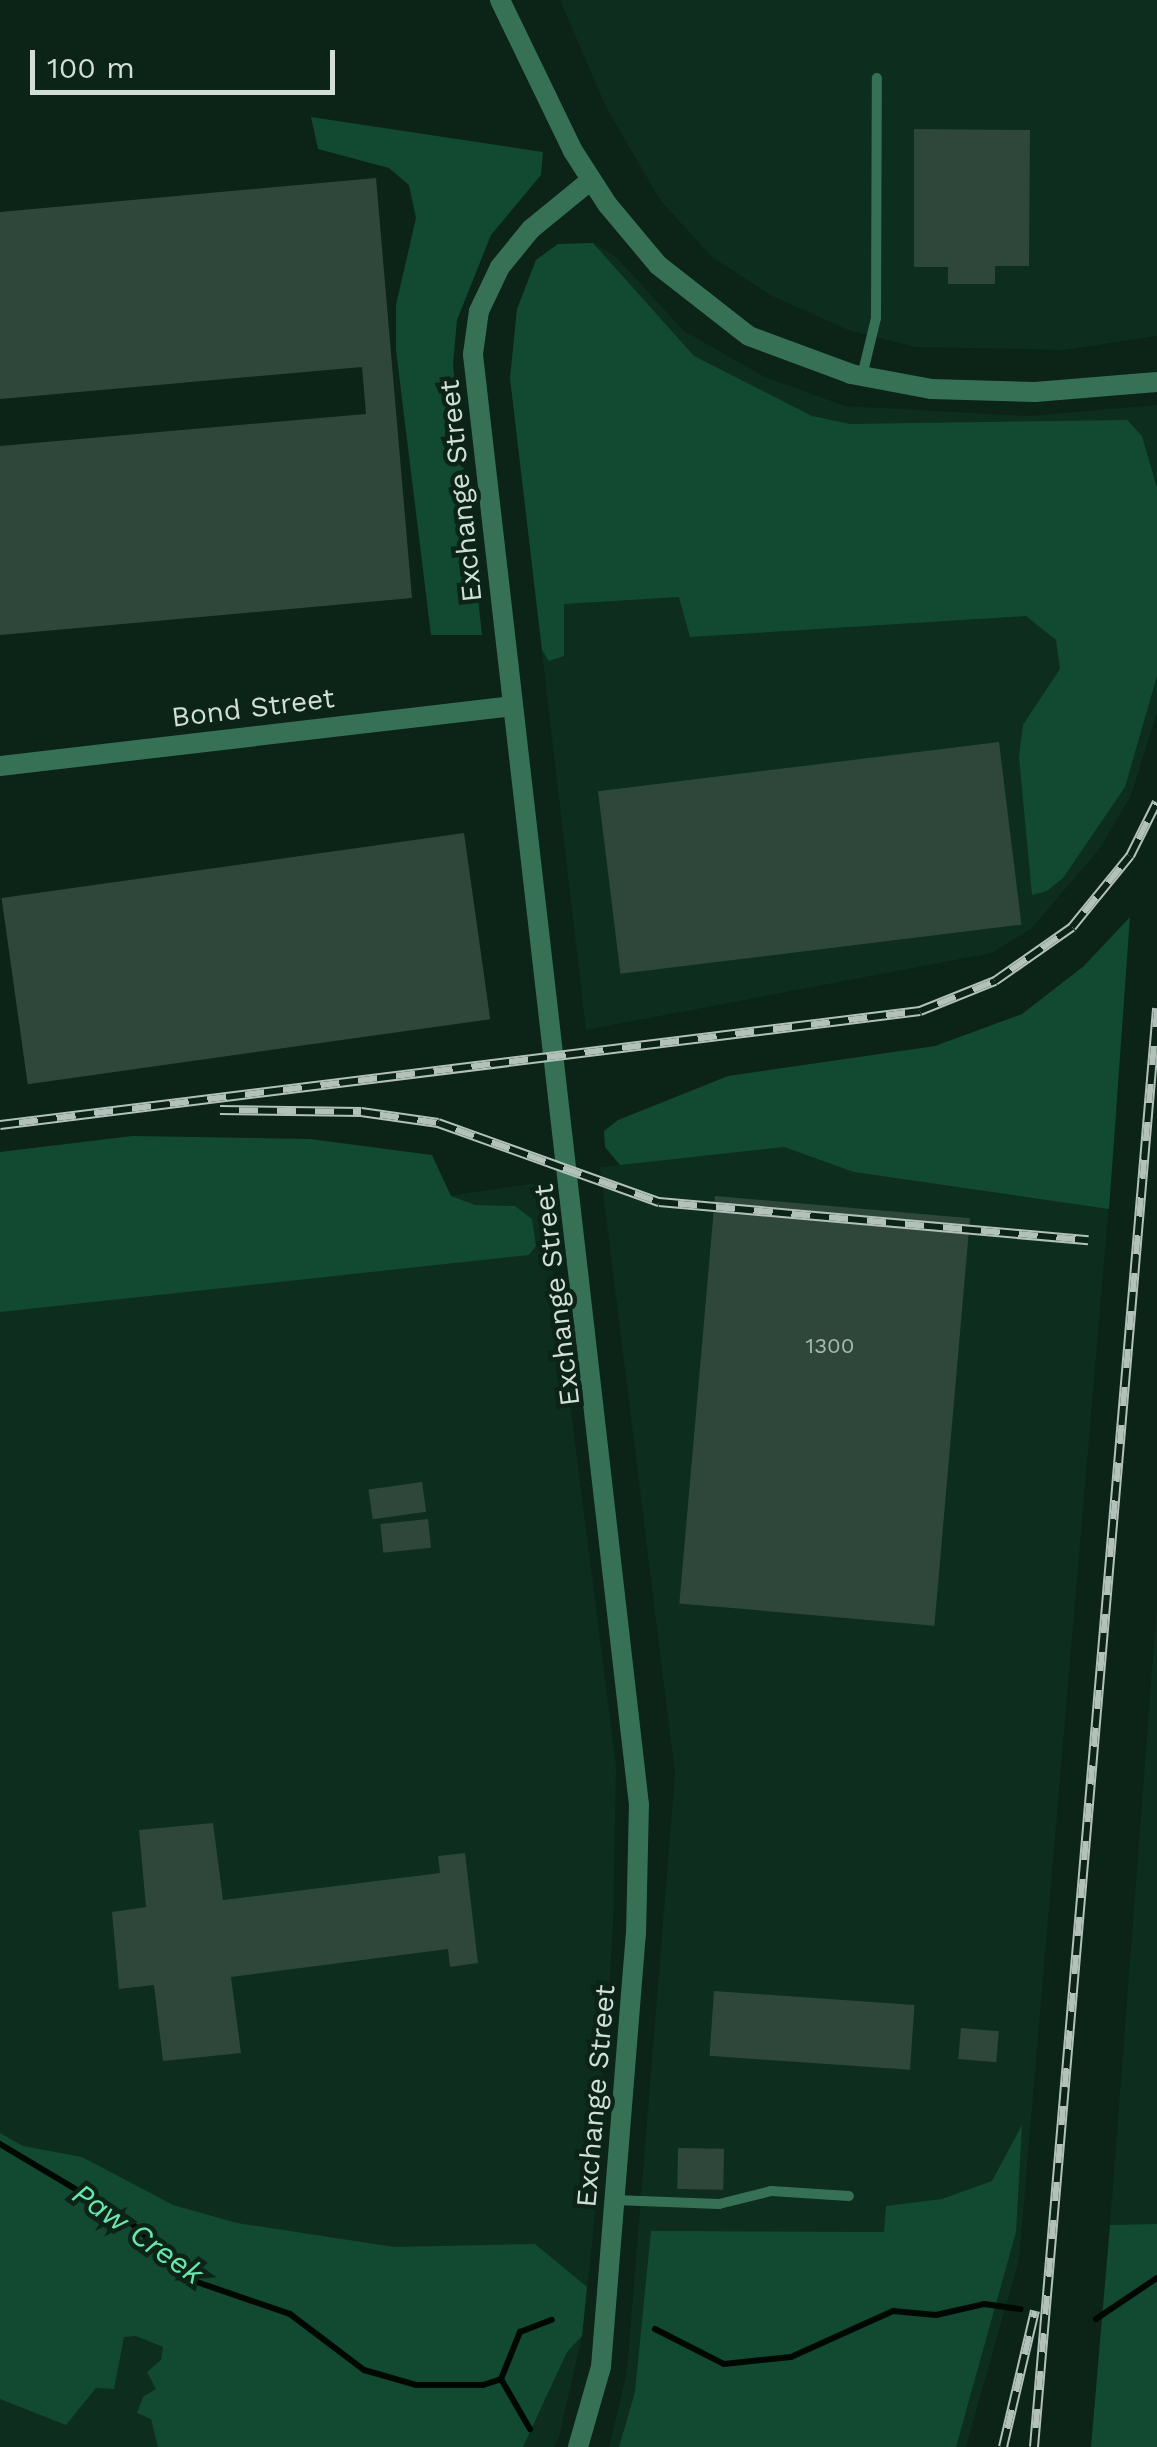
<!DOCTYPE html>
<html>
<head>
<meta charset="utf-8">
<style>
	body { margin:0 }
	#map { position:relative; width:1157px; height:2447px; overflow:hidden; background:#0c2318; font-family:"Work Sans",sans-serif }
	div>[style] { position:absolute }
	.built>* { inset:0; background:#0d2d1e }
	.green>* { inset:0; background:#114a31 }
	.stream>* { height:6px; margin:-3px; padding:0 3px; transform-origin:3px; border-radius:3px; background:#010804 }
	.building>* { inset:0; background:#2f473b; transform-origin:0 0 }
	.service>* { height:10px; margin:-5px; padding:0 5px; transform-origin:5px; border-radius:5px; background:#367155 }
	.minor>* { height:20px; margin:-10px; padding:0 10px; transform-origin:10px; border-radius:10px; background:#367155 }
	.tertiary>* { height:20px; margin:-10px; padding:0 10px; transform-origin:10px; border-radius:10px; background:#367155 }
	.rail>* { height:10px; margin-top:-5px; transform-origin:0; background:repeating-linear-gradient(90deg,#0c2318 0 19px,#b2c1b9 0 38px); box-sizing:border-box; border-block:2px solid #b2c1b9 }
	span { translate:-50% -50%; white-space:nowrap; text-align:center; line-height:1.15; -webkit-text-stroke:9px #0c2318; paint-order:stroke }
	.number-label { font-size:22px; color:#a8b9b0 }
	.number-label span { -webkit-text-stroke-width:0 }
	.street-label { font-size:28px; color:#d1dfd7 }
	.water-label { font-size:30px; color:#68e7ac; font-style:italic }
	.scale { position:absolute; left:30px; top:50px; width:305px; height:45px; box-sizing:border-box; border:5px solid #d1dfd7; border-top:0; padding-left:12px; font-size:30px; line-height:35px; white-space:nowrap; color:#d1dfd7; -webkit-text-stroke:8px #0c2318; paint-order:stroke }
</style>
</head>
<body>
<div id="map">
	<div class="built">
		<i style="clip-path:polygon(560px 0,1157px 0,1157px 336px,1064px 350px,916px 347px,848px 330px,770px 295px,712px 257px,660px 200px,606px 107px)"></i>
		<i style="clip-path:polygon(593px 243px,616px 257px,684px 331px,765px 377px,845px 406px,1028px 416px,1157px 405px,1157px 713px,1131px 795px,1101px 847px,1032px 928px,992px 953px,586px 1030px,510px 378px,517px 309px,536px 260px,558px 244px)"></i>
		<i style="clip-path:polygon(1117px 1110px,1019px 2260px,966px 2447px,609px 2447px,627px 2371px,675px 1774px,600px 1167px)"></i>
		<i style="clip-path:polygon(542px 1182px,616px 1766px,613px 1928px,593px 2235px,582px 2336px,559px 2438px,554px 2447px,0 2447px,0 1264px)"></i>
		<i style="clip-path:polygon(1157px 1605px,1157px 2318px,1110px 2225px)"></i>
	</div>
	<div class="green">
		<i style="clip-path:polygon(311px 117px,543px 152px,541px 175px,491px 235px,457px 320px,453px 365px,482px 635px,431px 635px,396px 350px,396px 305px,416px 218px,409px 185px,389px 168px,318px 149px)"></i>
		<i style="clip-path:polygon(593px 243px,694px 356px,812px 416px,850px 424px,1127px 420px,1142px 436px,1157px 488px,1157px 676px,1125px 787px,1063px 878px,1047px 891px,1032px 895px,1019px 757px,1023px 725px,1060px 669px,1056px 640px,1026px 616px,690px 637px,679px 597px,564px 604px,564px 656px,549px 661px,542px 650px,510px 378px,517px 309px,536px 260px,558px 244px)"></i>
		<i style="clip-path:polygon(1130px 917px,1109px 1209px,854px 1172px,784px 1147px,620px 1165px,605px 1147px,604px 1131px,618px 1120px,728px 1076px,935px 1046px,1022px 1014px,1084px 966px)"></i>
		<i style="clip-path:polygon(132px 1136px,310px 1139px,432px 1155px,451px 1196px,475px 1205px,515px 1206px,532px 1219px,536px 1246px,529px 1255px,0 1312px,0 1152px)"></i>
		<i style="clip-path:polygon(1022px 2125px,1016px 2232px,956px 2447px,619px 2447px,635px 2392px,651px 2231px,884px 2232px,886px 2206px,942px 2199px,992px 2181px)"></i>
		<i style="clip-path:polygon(0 2133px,23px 2146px,82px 2157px,173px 2205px,237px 2223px,394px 2247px,535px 2244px,587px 2287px,582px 2336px,567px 2352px,523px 2447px,158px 2447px,151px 2419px,137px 2413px,143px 2397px,156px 2389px,147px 2372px,161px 2360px,163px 2347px,136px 2336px,124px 2337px,114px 2389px,96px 2388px,66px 2425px,0 2399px)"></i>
		<i style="clip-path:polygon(1157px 2224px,1157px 2447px,1091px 2447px,1110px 2225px)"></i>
	</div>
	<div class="stream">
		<i style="left:0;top:2144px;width:150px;rotate:30.8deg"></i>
		<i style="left:129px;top:2221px;width:88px;rotate:42.7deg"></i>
		<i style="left:194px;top:2281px;width:102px;rotate:19deg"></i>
		<i style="left:290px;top:2314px;width:93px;rotate:37.1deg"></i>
		<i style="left:364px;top:2370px;width:54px;rotate:16.1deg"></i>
		<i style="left:416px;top:2385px;width:67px"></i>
		<i style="left:483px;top:2385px;width:19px;rotate:-18deg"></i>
		<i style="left:1096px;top:2319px;width:73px;rotate:-33.9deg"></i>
		<i style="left:655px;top:2329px;width:77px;rotate:26.9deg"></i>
		<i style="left:724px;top:2364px;width:67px;rotate:-6deg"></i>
		<i style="left:791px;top:2357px;width:112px;rotate:-24.3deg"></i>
		<i style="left:893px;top:2311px;width:43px;rotate:5.3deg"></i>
		<i style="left:936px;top:2315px;width:49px;rotate:-12.9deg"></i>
		<i style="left:984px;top:2304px;width:37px;rotate:8deg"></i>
		<i style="left:501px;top:2379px;width:51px;rotate:-68deg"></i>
		<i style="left:520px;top:2332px;width:34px;rotate:-21deg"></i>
		<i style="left:501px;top:2379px;width:58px;rotate:59.9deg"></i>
	</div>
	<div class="building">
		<i style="clip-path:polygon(914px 129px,1030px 130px,1029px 266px,995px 266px,995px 284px,948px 284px,948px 267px,914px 267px)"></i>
		<i style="clip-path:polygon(376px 178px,412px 598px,0 635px,0 446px,366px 414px,362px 367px,0 399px,0 212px)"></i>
		<i style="left:999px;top:742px;width:184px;height:404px;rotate:83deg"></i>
		<i style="left:464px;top:833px;width:188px;height:467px;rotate:82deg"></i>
		<i style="left:715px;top:1196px;width:256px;height:409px;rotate:5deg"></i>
		<i style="left:422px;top:1482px;width:30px;height:54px;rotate:82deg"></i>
		<i style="left:428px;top:1519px;width:29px;height:48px;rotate:84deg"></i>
		<i style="clip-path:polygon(213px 1823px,223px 1900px,440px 1873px,438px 1856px,465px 1853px,478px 1963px,450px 1967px,448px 1949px,231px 1977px,241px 2053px,163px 2061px,154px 1985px,119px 1989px,112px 1912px,146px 1907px,139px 1830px)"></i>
		<i style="left:714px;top:1991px;width:201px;height:65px;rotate:4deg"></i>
		<i style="left:961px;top:2028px;width:38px;height:31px;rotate:5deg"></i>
		<i style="left:678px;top:2148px;width:46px;height:41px;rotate:1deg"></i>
	</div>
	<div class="service">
		<i style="left:862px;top:376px;width:60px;rotate:-76.4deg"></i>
		<i style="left:876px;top:318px;width:240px;rotate:-89.8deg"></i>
		<i style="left:615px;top:2200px;width:104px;rotate:2.2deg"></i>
		<i style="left:719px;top:2204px;width:54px;rotate:-14deg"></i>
		<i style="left:771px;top:2191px;width:78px;rotate:3.7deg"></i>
	</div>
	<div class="minor">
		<i style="left:0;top:766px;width:516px;rotate:-6.67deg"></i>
		<i style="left:578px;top:2447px;width:83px;rotate:-74deg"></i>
		<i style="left:601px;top:2367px;width:433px;rotate:-85.4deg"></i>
		<i style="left:636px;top:1935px;width:130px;rotate:-88.7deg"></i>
		<i style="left:639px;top:1805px;width:1460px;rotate:-96.53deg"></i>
		<i style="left:473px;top:354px;width:43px;rotate:-82.1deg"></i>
		<i style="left:479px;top:311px;width:49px;rotate:-64.5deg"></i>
		<i style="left:500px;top:267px;width:49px;rotate:-50.8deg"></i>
		<i style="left:531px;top:229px;width:77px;rotate:-39.2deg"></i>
	</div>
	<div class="tertiary">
		<i style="left:500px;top:0;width:168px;rotate:64.2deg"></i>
		<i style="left:573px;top:151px;width:63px;rotate:57.3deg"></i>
		<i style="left:607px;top:204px;width:80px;rotate:50.1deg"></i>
		<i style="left:658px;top:265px;width:115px;rotate:38deg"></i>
		<i style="left:749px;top:336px;width:109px;rotate:20.4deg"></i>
		<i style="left:851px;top:374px;width:81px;rotate:10.6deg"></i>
		<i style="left:931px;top:389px;width:104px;rotate:1.7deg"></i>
		<i style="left:1035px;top:392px;width:122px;rotate:-4.7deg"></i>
	</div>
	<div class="rail">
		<i style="left:220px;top:1110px;width:141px;rotate:0.8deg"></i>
		<i style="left:361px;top:1112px;width:78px;rotate:8.1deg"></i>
		<i style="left:438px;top:1123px;width:235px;rotate:19.7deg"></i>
		<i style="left:659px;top:1202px;width:431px;rotate:5.1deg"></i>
		<i style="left:0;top:1125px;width:927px;rotate:-7.06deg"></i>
		<i style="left:920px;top:1011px;width:81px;rotate:-21.8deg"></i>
		<i style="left:995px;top:981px;width:94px;rotate:-35deg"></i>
		<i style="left:1072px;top:927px;width:92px;rotate:-50.8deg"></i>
		<i style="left:1130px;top:856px;width:60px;rotate:-63.4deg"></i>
		<i style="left:1003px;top:2447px;width:140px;rotate:-76.8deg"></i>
		<i style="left:1034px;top:2447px;width:1444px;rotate:-85.11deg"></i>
	</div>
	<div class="number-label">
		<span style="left:830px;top:1346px">1300</span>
	</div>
	<div class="street-label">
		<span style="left:461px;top:491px;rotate:-96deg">Exchange Street</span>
		<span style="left:253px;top:708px;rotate:-7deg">Bond Street</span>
		<span style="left:557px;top:1295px;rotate:-97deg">Exchange Street</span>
		<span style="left:596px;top:2096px;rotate:-85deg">Exchange Street</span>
	</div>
	<div class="water-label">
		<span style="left:138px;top:2234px;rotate:35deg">Paw Creek</span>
	</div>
	<div class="scale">100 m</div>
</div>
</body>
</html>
